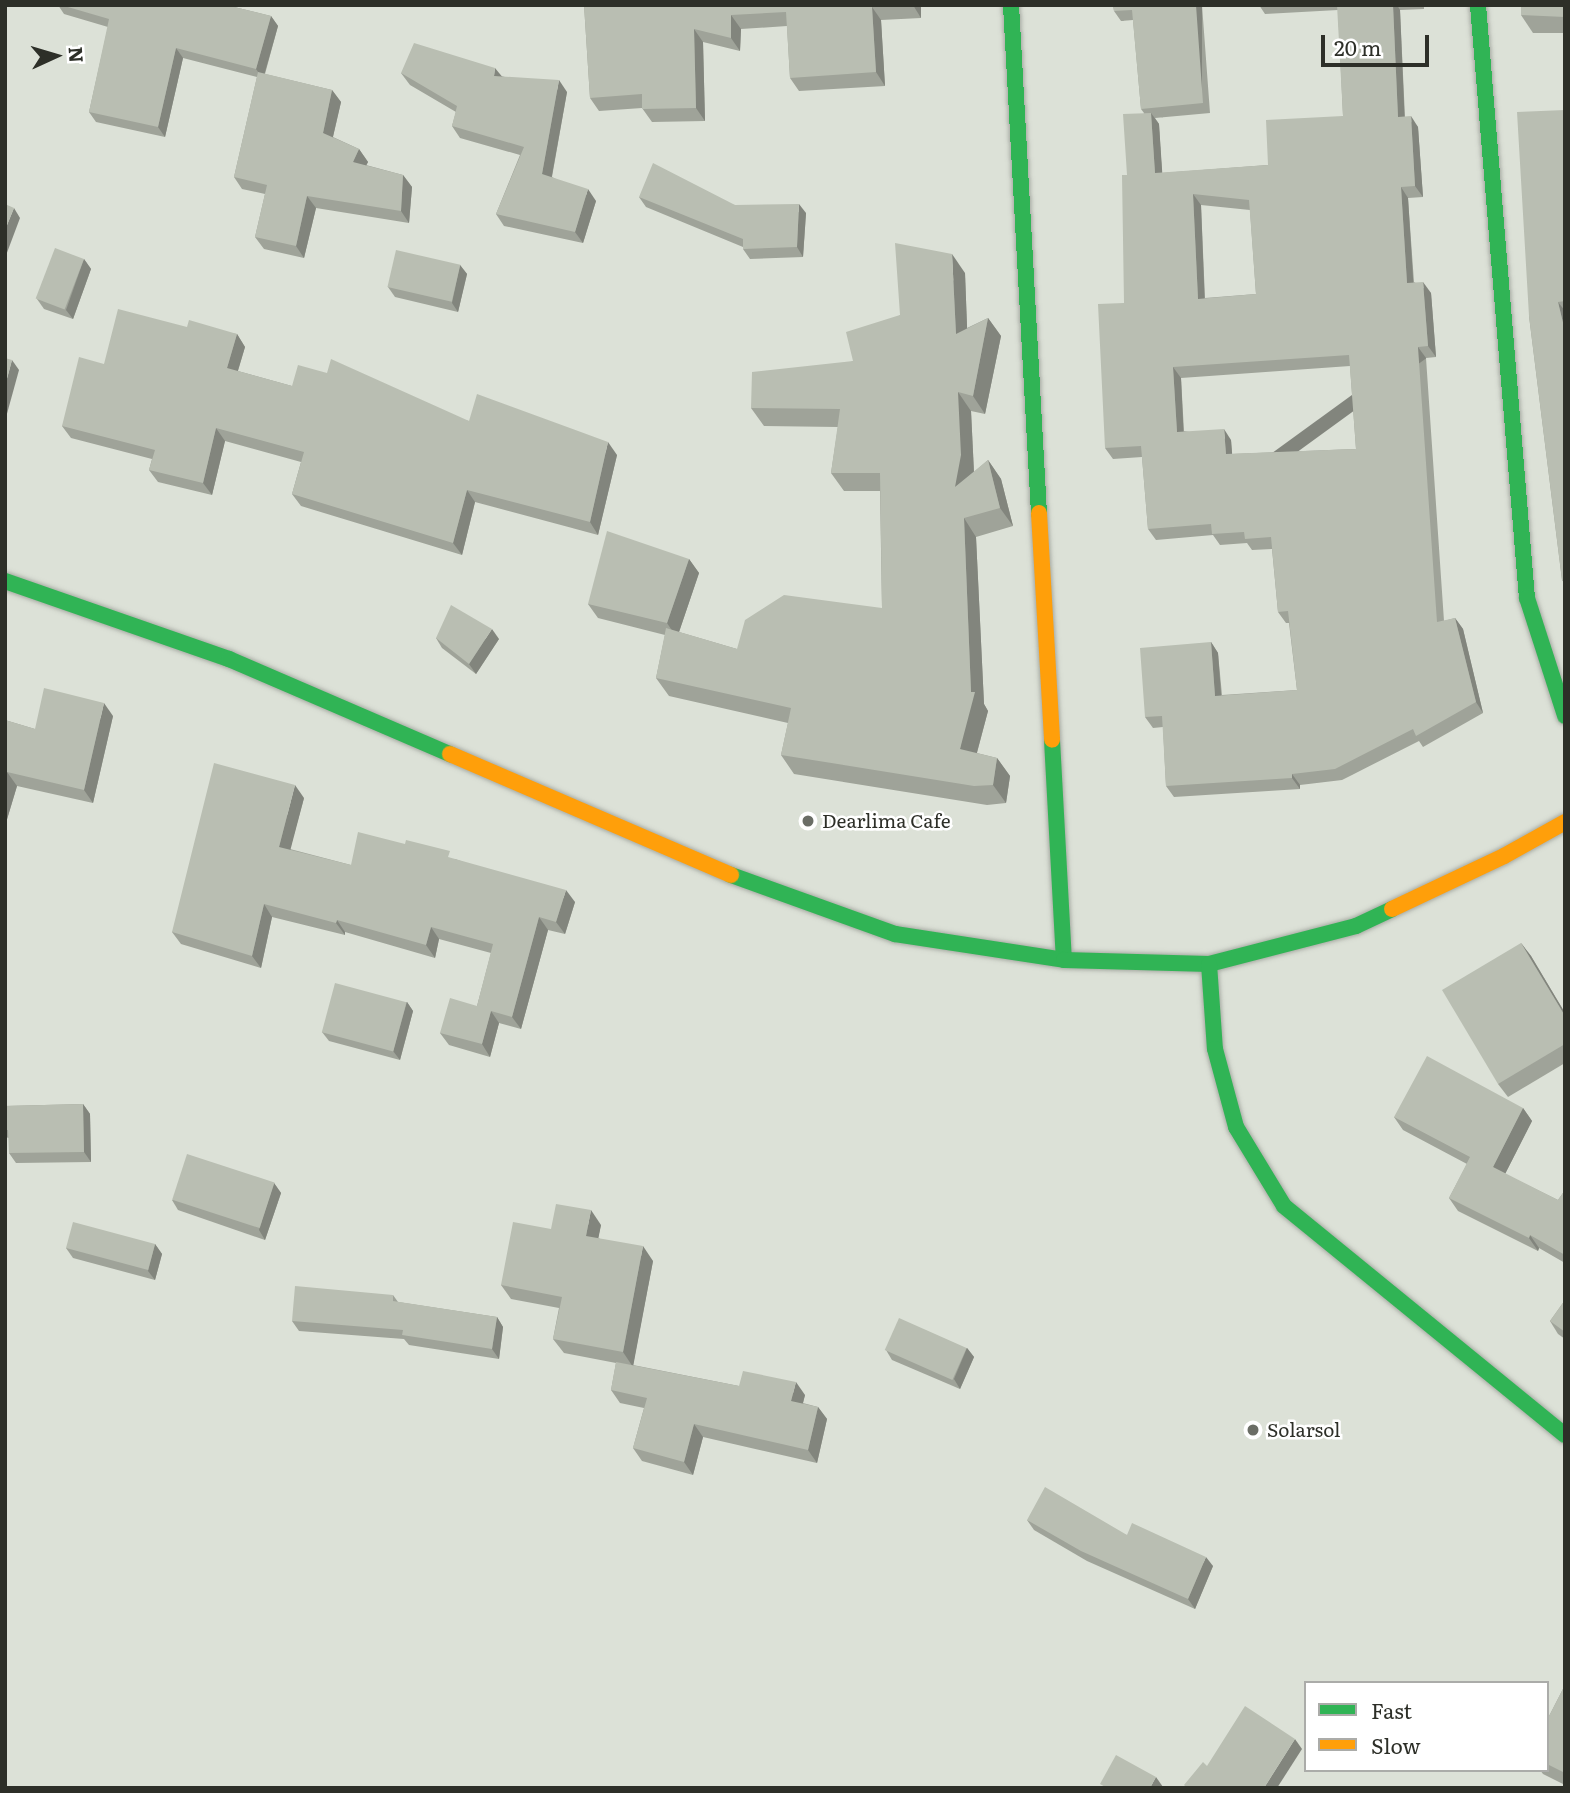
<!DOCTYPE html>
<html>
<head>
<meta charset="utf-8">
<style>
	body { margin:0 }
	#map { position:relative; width:1570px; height:1793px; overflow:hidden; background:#dce1d7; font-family:Literata,serif }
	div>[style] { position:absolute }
	.roads { filter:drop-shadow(0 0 2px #a8aca4) drop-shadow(0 0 2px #a8aca4) }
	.fast>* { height:16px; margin:-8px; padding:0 8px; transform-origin:8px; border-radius:8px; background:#30b455 }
	.slow>* { height:16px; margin:-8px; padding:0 8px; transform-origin:8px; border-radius:8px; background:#ff9f0a }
	.wall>* { inset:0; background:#9fa399 }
	.shaded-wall>* { inset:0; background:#82857d; transform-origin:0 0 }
	.building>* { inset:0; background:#b9beb2; transform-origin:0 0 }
	.dots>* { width:19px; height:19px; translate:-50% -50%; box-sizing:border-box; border:4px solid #fff; border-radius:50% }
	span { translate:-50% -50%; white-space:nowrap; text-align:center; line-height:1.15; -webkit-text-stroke:5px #fff; paint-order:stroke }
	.poi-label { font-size:19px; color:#2d2f28 }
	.left { translate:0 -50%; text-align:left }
	.frame { position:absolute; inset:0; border:7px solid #2d2f28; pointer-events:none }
	.legend { position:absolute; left:1304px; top:1681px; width:245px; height:91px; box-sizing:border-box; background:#fff; border:2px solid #abaca9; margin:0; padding:9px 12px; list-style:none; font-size:21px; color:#2d2f28 }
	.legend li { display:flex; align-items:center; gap:14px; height:35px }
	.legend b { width:35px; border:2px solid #abaca9 }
	.north { position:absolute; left:21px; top:21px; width:70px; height:70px; -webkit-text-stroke:5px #fff; paint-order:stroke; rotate:86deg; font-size:19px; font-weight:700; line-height:28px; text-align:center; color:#2d2f28 }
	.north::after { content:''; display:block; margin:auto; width:24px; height:32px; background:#2d2f28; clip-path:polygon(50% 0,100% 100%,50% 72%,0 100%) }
	.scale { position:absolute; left:1321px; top:35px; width:108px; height:32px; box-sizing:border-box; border:4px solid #2d2f28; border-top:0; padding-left:9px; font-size:21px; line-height:24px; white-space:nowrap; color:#2d2f28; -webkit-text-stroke:5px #fff; paint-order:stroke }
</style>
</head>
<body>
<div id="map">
	<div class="roads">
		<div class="fast">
			<i style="left:1011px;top:5px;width:509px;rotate:86.85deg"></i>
			<i style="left:1478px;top:5px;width:595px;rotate:85.28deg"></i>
			<i style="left:1527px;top:598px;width:124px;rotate:72.1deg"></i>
			<i style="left:5px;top:581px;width:237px;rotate:19.2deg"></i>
			<i style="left:229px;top:659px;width:241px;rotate:23.3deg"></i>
			<i style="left:1052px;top:740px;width:220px;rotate:86.9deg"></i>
			<i style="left:731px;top:875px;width:174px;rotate:19.8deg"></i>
			<i style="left:895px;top:934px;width:171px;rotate:8.7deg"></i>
			<i style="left:1064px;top:960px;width:145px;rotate:1.6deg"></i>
			<i style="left:1209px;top:964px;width:152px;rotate:-14.5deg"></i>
			<i style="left:1356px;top:926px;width:40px;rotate:-25deg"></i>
			<i style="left:1209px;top:964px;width:85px;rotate:86deg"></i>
			<i style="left:1215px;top:1049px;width:81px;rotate:74.9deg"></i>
			<i style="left:1236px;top:1127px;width:92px;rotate:58.7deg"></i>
			<i style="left:1284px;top:1206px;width:362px;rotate:39.2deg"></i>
		</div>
		<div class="slow">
			<i style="left:1039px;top:513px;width:227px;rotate:86.7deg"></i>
			<i style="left:450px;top:754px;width:306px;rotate:23.3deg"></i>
			<i style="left:1392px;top:909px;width:124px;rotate:-25.3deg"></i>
			<i style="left:1504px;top:856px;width:70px;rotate:-29.1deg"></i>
		</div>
	</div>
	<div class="wall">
		<i style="clip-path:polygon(58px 5px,226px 5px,271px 16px,278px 26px,265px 74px,332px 90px,341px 102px,333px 137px,359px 149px,368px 162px,366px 165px,403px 175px,412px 187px,409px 223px,316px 208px,304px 258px,264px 249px,255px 237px,265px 194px,242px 189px,234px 177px,257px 77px,183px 58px,165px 137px,96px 122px,89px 112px,108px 27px,64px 14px)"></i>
		<i style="clip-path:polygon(584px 5px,921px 5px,921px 18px,881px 20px,885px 86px,799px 91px,790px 78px,787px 26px,741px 29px,740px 51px,703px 42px,705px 121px,652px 122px,642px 108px,599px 111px,590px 98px)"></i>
		<i style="clip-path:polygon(evenodd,1113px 5px,1202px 5px,1210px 113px,1155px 118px,1159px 124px,1162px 173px,1268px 165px,1343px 116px,1338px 10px,1265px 14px,1259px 5px,1424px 5px,1424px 9px,1400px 10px,1405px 117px,1418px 127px,1423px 197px,1408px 198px,1414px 282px,1431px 293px,1436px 357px,1426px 358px,1444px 621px,1455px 618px,1463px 629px,1483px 713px,1423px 747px,1419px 741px,1342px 780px,1300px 785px,1300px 789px,1174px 797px,1166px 786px,1163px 727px,1153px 728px,1145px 717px,1211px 642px,1218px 653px,1222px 695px,1297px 690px,1289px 623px,1286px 623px,1278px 612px,1272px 549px,1252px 550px,1247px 543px,1220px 545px,1213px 535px,1156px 540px,1148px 529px,1142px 457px,1113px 459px,1105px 448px,1124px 303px,1127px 175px,1144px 113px,1141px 109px,1133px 20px,1121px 21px,1114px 11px,1113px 5px,1201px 205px,1250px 210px,1256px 294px,1205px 298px,1201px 205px,1113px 5px,1350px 366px,1356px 449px,1232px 454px,1231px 440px,1184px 431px,1181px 378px,1350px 366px)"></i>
		<i style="clip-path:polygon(1565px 5px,1565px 33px,1533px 33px,1521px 15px)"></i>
		<i style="clip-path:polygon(401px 73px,501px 76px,567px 92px,552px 177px,596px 201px,583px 243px,504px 226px,496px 214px,520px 155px,460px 138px,452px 126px,456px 112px,410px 85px)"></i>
		<i style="clip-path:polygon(1565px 110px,1565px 584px,1562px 580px,1529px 316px)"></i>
		<i style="clip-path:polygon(639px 197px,735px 205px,806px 213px,803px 257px,750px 259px,743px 249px,743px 247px,646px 207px)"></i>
		<i style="clip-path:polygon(84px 259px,91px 269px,73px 319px,44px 309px,37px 299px)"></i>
		<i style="clip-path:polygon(460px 265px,467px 274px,458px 312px,395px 297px,388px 287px)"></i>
		<i style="clip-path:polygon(965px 273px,967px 328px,988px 318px,1001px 336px,985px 414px,971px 411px,974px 472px,988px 460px,1001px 479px,1013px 526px,976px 537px,984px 704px,988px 711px,977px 753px,997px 758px,1010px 776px,1006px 803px,987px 805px,794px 774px,781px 755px,788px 723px,669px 696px,656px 678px,665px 635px,598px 618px,588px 604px,689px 559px,699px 573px,679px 632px,737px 649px,882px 608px,880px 491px,844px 491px,831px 473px,838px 427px,764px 426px,751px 408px,853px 361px,900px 315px)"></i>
		<i style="clip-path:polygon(187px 327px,237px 334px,245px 347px,238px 371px,292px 386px,469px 421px,617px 455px,598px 535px,475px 502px,462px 555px,301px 506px,292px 494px,301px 462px,225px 441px,212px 495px,158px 482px,149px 470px,152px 459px,71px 438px,62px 426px,104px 364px)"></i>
		<i style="clip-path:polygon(436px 638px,499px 639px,476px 674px,442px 648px)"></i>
		<i style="clip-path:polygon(113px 716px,93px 803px,17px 786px,5px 826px,5px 720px,35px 729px)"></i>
		<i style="clip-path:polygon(304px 798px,290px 849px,351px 865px,455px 859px,575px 902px,565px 934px,548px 930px,521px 1029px,499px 1023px,490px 1057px,449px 1045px,440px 1033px,477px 1006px,491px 953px,439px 939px,435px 958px,345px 932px,345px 935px,272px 917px,261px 968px,181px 944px,172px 932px)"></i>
		<i style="clip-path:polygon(1521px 943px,1531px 956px,1565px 1013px,1565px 1063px,1508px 1097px,1498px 1084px)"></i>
		<i style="clip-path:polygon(407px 1002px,413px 1011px,400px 1060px,329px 1041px,322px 1032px)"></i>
		<i style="clip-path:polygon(83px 1104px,90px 1114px,91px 1162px,16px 1163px,9px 1153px,9px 1138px,5px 1137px,5px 1106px)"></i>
		<i style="clip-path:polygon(1523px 1108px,1532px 1121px,1505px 1174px,1558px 1200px,1565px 1190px,1565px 1263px,1539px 1248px,1538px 1251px,1458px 1211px,1449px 1198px,1467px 1164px,1403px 1130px,1394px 1117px)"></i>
		<i style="clip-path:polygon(274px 1183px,281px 1193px,265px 1240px,178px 1210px,172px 1200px)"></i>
		<i style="clip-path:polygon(601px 1225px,598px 1238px,653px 1261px,633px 1365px,739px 1386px,805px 1395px,803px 1403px,818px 1407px,827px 1419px,817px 1463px,703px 1437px,693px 1475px,642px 1461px,633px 1448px,644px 1408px,620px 1403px,611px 1390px,616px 1363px,564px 1353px,553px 1339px,559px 1308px,511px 1299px,501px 1285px,551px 1229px)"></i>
		<i style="clip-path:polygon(155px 1244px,162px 1254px,155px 1280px,73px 1258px,66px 1248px)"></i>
		<i style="clip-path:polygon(393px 1295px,398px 1302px,497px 1317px,503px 1327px,499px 1359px,409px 1345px,404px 1339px,299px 1331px,292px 1321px)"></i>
		<i style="clip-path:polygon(1565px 1300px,1565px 1339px,1558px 1334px,1550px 1321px)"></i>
		<i style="clip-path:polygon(967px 1348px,974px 1357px,960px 1389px,892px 1360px,886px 1350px)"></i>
		<i style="clip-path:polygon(1027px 1520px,1127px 1535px,1213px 1566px,1195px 1609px,1087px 1561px,1034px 1530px)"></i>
		<i style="clip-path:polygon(1565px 1685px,1565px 1785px,1543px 1774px,1540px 1770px,1547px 1770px,1547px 1720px)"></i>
	</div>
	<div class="shaded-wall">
		<i style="clip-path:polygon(913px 5px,921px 5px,921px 18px)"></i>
		<i style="left:1196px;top:5px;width:6px;height:98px"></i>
		<i style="clip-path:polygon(1393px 5px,1397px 5px,1400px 10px,1405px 128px,1398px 117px)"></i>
		<i style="clip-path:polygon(872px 7px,881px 20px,885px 86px,876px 72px)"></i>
		<i style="clip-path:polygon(731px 15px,741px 29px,740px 51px,731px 38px)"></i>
		<i style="clip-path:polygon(271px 16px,278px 26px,263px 79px,256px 69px)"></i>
		<i style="clip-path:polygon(694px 29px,703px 42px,705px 121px,696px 108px)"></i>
		<i style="clip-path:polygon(176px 48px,183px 58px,165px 137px,158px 127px)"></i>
		<i style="clip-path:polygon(495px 68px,504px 79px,494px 76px)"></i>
		<i style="clip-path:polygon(559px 80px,567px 92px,550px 186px,542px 174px)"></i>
		<i style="clip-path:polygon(332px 90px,341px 102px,331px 145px,323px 133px)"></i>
		<i style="clip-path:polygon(1151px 113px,1159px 124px,1163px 184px,1155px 173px)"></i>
		<i style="clip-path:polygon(1411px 116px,1418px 127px,1423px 197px,1415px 186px)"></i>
		<i style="clip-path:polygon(359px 149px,368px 162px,362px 174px,353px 162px)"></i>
		<i style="clip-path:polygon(403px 175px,412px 187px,409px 223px,401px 211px)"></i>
		<i style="clip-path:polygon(1401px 187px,1408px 198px,1414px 294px,1407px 283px)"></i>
		<i style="clip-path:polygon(588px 189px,596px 201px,583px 243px,575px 232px)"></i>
		<i style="clip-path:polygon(1193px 194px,1201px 205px,1205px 309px,1198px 299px)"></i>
		<i style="clip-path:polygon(307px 196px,316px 208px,304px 258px,296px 246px)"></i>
		<i style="clip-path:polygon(799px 204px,806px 213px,803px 257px,797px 247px)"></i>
		<i style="clip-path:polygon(14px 208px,20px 218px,5px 258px,5px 230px)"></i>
		<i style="clip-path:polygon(952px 254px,965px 273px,968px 352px,956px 334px)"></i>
		<i style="clip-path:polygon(84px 259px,91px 269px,73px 319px,66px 310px)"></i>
		<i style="clip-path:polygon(460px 265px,467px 274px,458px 312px,452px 303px)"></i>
		<i style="clip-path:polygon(1423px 282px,1431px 293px,1436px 357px,1428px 346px)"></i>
		<i style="clip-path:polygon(1558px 302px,1565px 311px,1565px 331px)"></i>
		<i style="clip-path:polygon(988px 318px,1001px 336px,985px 414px,973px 396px)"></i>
		<i style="clip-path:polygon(237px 334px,245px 347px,235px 380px,227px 368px)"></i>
		<i style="left:1418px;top:347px;width:14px;height:276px;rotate:54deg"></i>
		<i style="clip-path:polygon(12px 360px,19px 370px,5px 421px,5px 386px)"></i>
		<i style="clip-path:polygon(1173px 367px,1181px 378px,1184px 443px,1177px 432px)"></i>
		<i style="clip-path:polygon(958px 392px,971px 411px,974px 474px,955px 487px)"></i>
		<i style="clip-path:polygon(216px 428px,225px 441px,212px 495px,203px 483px)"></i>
		<i style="clip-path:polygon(1224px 429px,1231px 440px,1233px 465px,1226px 454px)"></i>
		<i style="clip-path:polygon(608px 442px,617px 455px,598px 535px,590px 522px)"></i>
		<i style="clip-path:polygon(988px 460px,1001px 479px,1013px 526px,1000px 508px)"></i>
		<i style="clip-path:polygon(467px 490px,475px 502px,462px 555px,453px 543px)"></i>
		<i style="clip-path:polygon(964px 518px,976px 537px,984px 704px,988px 711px,973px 767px,960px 749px,971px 692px)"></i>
		<i style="clip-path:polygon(689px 559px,699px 573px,677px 638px,667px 623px)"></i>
		<i style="clip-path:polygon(1455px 618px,1463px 629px,1483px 713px,1476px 702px)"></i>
		<i style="clip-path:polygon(492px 629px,499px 639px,476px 674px,469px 664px)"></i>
		<i style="clip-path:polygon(1211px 642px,1218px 653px,1222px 707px,1215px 696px)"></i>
		<i style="clip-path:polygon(104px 703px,113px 716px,93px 803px,84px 790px)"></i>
		<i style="clip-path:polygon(997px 758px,1010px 776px,1006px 803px,993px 785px)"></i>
		<i style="clip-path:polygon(7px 772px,17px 786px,5px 826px,5px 780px)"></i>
		<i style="clip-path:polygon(1292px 774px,1300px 785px,1300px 789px,1292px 778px)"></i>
		<i style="clip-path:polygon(295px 785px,304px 798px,288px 859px,279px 847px)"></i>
		<i style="clip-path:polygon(566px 890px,575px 902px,565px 934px,556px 922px)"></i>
		<i style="clip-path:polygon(264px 904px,272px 917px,261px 968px,252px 956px)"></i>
		<i style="clip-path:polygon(539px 917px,548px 930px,521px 1029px,512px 1017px)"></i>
		<i style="clip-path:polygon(337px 920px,345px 932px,345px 935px,336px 923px)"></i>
		<i style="clip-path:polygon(431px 927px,439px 939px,435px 958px,426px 945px)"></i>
		<i style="clip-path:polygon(1521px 943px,1531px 956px,1565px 1013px,1565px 1016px)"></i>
		<i style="clip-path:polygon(407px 1002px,413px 1011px,400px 1060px,393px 1051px)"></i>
		<i style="clip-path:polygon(491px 1011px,499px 1023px,490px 1057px,482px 1044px)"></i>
		<i style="clip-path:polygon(83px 1104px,90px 1114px,91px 1162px,84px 1152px)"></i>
		<i style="clip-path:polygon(1523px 1108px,1532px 1121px,1502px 1180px,1493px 1167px)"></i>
		<i style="clip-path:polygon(274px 1183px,281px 1193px,265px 1240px,259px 1230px)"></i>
		<i style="clip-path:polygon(591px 1210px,601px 1225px,596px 1250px,586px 1236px)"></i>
		<i style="clip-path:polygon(1530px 1235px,1539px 1248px,1538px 1251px,1529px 1238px)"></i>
		<i style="clip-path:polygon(155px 1244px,162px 1254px,155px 1280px,148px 1271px)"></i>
		<i style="clip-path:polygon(643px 1246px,653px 1261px,633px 1367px,623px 1352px)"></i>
		<i style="clip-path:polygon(497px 1317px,503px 1327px,499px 1359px,492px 1349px)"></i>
		<i style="clip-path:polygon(967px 1348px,974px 1357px,960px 1389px,954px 1379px)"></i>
		<i style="clip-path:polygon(796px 1382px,805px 1395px,800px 1414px,791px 1401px)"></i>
		<i style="clip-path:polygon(818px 1407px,827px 1419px,817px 1463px,808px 1450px)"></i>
		<i style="clip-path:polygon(694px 1424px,703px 1437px,693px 1475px,684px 1462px)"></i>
		<i style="clip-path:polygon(1206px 1557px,1213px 1566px,1195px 1609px,1188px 1599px)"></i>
		<i style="clip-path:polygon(1295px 1739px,1302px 1749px,1277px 1788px,1264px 1788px)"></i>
		<i style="clip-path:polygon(1156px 1777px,1163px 1787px,1162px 1788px,1150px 1788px)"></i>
	</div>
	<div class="building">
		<i style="clip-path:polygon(61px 5px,226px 5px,271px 16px,256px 69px,176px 48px,158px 127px,89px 112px,109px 19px)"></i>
		<i style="clip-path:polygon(584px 5px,896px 5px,872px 7px,876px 72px,790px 78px,786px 12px,731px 15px,731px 38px,694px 29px,696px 108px,642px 109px,642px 94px,590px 98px)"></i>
		<i style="clip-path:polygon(1113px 5px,1196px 5px,1203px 103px,1141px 109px,1132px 10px,1114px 11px)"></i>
		<i style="clip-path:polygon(evenodd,1337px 5px,1393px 5px,1398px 117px,1411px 116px,1415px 186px,1401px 187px,1407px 283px,1423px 282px,1428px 346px,1418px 347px,1437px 622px,1455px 618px,1476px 702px,1416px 736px,1413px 729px,1335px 769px,1292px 774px,1292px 778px,1166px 786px,1162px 716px,1145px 717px,1140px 648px,1211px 642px,1215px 696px,1297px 690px,1288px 611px,1278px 612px,1271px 537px,1245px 539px,1244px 532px,1212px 534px,1211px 524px,1148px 529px,1141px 446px,1105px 448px,1098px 304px,1124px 303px,1122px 175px,1127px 175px,1123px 114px,1151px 113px,1155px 173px,1268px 165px,1266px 120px,1343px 116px,1337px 5px,1193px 194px,1249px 200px,1256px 294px,1198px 299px,1193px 194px,1337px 5px,1349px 355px,1356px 449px,1226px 454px,1224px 429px,1177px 432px,1173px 367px,1349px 355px)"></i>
		<i style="clip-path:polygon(1521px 5px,1565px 5px,1565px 17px,1521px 15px)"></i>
		<i style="clip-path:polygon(414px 43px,495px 68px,494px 76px,559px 80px,542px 174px,588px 189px,575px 232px,496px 214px,524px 147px,452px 126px,457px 106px,401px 73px)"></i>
		<i style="clip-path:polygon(258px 72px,332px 90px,323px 133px,359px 149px,353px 162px,403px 175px,401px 211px,307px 196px,296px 246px,255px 237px,267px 185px,234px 177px)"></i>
		<i style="clip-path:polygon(1565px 110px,1565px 301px,1558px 302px,1565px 331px,1565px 580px,1562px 580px,1529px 316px,1517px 112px)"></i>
		<i style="clip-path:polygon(653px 163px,735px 205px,799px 204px,797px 247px,743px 249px,743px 239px,639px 197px)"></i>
		<i style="clip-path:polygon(5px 204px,14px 208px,5px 230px)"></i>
		<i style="clip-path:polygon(895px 243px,952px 254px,956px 334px,988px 318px,973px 396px,958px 392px,961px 455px,955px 487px,988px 460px,1000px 508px,964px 518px,971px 692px,975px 692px,960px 749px,997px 758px,993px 785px,974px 786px,781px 755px,791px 708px,656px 678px,666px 628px,737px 649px,745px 620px,784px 595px,882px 608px,880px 473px,831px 473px,840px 409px,751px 408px,752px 372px,853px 361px,846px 332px,900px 315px)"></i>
		<i style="left:55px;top:248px;width:31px;height:54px;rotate:21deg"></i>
		<i style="left:396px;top:250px;width:66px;height:38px;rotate:13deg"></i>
		<i style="clip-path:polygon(118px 309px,187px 327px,189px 320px,237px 334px,227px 368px,292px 386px,298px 365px,327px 373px,331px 359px,469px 421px,477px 394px,608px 442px,590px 522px,467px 490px,453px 543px,292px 494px,304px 452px,216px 428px,203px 483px,149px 470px,155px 450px,62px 426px,79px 357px,104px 364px)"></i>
		<i style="clip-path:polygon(5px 358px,12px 360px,5px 386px)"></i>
		<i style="clip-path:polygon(607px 531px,689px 559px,667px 623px,588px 604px)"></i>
		<i style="clip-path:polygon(451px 605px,492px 629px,469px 664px,436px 638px)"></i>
		<i style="clip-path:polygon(44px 688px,104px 703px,84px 790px,7px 772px,5px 780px,5px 720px,35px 729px)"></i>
		<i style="clip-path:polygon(214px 763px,295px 785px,279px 847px,351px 865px,358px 832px,405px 844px,406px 840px,450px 851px,448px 857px,566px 890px,556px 922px,539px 917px,512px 1017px,491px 1011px,482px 1044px,440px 1033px,450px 998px,477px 1006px,493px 944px,431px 927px,426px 945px,337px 920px,336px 923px,264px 904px,252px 956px,172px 932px)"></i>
		<i style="clip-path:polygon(1521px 943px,1565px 1016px,1565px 1044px,1498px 1084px,1442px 990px)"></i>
		<i style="left:335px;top:983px;width:74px;height:51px;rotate:15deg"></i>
		<i style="clip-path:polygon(1427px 1056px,1523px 1108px,1493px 1167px,1558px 1200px,1565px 1190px,1565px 1255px,1530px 1235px,1529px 1238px,1449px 1198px,1470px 1157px,1394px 1117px)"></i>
		<i style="clip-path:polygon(83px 1104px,84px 1152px,9px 1153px,8px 1130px,5px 1130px,5px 1106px)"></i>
		<i style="left:187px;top:1154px;width:92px;height:48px;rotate:18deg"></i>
		<i style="clip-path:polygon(556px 1204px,591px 1210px,586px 1236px,643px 1246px,623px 1352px,553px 1339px,562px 1297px,501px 1285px,513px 1222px,551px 1229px)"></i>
		<i style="left:73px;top:1222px;width:85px;height:27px;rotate:15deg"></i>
		<i style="clip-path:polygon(295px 1286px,393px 1295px,393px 1301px,497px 1317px,492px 1349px,402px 1335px,403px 1330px,292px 1321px)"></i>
		<i style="clip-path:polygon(1565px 1300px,1565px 1332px,1550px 1321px)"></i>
		<i style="left:899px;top:1318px;width:74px;height:35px;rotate:24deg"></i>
		<i style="clip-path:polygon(616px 1362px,739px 1386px,743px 1371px,796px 1382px,791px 1401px,818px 1407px,808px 1450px,694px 1424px,684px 1462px,633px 1448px,647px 1398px,611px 1390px)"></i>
		<i style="clip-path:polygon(1045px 1487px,1127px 1535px,1132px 1523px,1206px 1557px,1188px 1599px,1081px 1551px,1027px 1520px)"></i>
		<i style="clip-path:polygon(1565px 1685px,1565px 1773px,1547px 1764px,1547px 1720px)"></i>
		<i style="clip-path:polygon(1245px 1706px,1295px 1739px,1264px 1788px,1187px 1788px,1184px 1785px,1203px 1762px,1207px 1766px)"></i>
		<i style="clip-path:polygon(1116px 1755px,1156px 1777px,1150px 1788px,1107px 1788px,1100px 1784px)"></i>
	</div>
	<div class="dots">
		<i style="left:808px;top:821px;background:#6a6d65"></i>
		<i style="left:1253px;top:1430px;background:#6a6d65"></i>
	</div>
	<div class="poi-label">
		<span class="left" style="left:822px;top:821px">Dearlima Cafe</span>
		<span class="left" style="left:1267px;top:1430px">Solarsol</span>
	</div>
	<div class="frame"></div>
	<ul class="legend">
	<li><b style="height:9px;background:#30b455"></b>Fast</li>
	<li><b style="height:9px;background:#ff9f0a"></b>Slow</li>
	</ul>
	<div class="north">N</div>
	<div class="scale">20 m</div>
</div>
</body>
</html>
